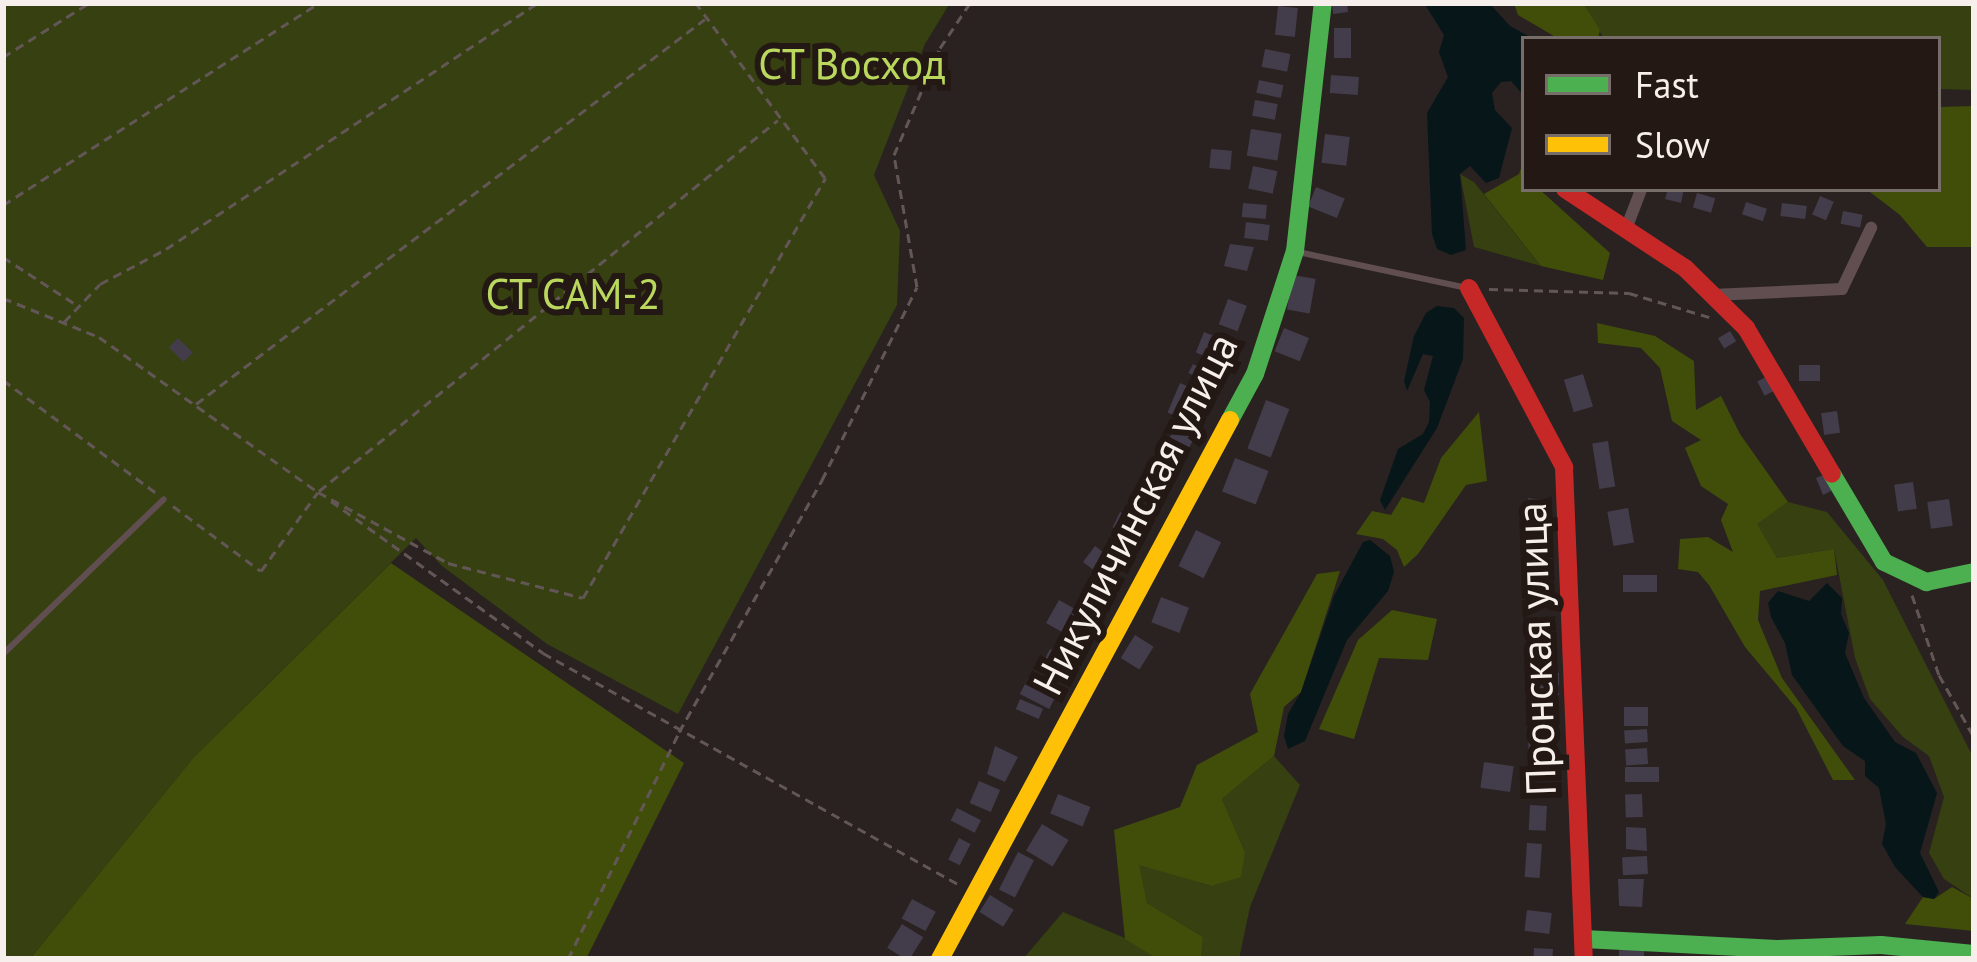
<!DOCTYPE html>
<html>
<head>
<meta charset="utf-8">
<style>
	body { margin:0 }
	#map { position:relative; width:1977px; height:962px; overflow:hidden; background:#292220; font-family:"PT Sans",sans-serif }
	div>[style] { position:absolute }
	.green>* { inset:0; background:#364010 }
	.forest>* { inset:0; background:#414e09 }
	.water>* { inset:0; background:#071619 }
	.building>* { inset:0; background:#433c4a; transform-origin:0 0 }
	.path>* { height:3px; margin-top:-1.5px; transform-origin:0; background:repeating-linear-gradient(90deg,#635656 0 9px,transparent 0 15px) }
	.lane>* { height:6px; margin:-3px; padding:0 3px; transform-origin:3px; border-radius:3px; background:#614e51 }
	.street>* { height:12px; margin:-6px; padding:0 6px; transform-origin:6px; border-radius:6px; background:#614e51 }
	.fast>* { height:18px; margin:-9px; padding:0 9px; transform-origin:9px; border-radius:9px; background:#4caf50 }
	.slow>* { height:18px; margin:-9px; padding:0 9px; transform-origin:9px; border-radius:9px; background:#ffc107 }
	.jam>* { height:18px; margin:-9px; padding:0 9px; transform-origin:9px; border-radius:9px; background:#c62828 }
	span { translate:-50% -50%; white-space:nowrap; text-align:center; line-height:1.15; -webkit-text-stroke:12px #231813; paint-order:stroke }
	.park-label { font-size:42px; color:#b9d85d }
	.street-label { font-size:42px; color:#f7efeb }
	.frame { position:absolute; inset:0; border:6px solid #f7efeb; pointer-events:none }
	.legend { position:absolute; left:1521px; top:36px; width:420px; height:156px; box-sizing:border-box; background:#231813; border:3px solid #786e69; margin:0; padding:15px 21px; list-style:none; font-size:36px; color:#f7efeb }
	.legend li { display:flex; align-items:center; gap:24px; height:60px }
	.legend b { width:60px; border:3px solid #786e69 }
</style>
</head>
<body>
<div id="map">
	<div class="green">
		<i style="clip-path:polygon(3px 3px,950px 3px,925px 44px,874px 175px,900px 231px,897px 305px,678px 714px,547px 644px,442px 566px,416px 538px,194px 757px,30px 959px,3px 959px)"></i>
		<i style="clip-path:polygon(1583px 3px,1974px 3px,1974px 90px,1938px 89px,1938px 39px,1604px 39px)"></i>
		<i style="clip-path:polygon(1460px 174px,1474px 182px,1541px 266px,1474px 247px)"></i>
		<i style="clip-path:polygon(1788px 502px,1827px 512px,1883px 580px,1974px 759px,1974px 899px,1944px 879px,1929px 853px,1944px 797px,1929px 756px,1903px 737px,1870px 699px,1855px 658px,1834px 549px,1777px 558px,1756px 524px)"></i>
		<i style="clip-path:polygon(1274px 756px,1300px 785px,1250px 907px,1239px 959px,1201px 959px,1203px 937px,1147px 903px,1138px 864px,1210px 886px,1245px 852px,1222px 799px)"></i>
		<i style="clip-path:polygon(1063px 912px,1132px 941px,1159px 959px,1023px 959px)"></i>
	</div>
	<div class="forest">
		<i style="clip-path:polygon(1514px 3px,1583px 3px,1600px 30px,1598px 39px,1559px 39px,1518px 15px)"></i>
		<i style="clip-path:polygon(1974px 106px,1974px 247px,1927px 247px,1900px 215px,1866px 189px,1938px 189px,1938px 107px)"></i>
		<i style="clip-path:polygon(1524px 160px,1524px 189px,1539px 189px,1610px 253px,1603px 280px,1541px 266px,1484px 194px,1519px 174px)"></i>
		<i style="clip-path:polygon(1597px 323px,1655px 336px,1694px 361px,1696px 410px,1721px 396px,1740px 434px,1788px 502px,1757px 524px,1777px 558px,1834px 549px,1837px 575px,1760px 591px,1758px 620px,1782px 678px,1855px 780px,1833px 780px,1796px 708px,1745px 647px,1709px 585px,1698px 572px,1678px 569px,1680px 539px,1708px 537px,1733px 552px,1721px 520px,1728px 504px,1701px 486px,1685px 448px,1701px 440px,1672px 421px,1660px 368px,1641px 348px,1598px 343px)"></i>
		<i style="clip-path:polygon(1479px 412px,1487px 481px,1466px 485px,1418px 554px,1404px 567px,1397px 550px,1383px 539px,1356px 534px,1372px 511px,1391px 515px,1402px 497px,1424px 503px,1441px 458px)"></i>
		<i style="clip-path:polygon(391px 563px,684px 763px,586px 959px,30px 959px,194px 757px)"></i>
		<i style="clip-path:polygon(1340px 571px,1301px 692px,1284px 707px,1274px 756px,1222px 799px,1245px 852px,1241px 877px,1211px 886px,1139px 865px,1147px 903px,1203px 937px,1201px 959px,1158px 959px,1125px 939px,1114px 830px,1180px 807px,1197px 765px,1258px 732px,1250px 694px,1317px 574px)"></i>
		<i style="clip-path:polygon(1392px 610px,1437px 619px,1428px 660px,1379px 658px,1354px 739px,1319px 729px,1358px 640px)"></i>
		<i style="clip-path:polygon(1952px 887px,1974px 899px,1974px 931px,1905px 924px,1923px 897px,1934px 899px)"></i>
	</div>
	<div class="water">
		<i style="clip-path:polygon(1424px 3px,1489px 3px,1510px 26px,1534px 39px,1524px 39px,1524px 96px,1511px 81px,1501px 82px,1492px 93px,1495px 110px,1512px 128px,1499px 178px,1486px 183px,1470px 166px,1460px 174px,1466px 250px,1451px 255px,1437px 249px,1432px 234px,1427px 113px,1448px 77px,1439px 52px,1444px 35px)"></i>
		<i style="clip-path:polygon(1437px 306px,1454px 308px,1464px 318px,1463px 359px,1437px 428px,1385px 510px,1380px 500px,1398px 449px,1423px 434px,1429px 422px,1430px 402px,1424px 390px,1433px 356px,1423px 354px,1407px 391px,1404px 381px,1414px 336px,1426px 313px)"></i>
		<i style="clip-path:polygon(1370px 540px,1390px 556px,1394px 572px,1388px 591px,1347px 640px,1305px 741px,1288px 749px,1284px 736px,1288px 714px,1301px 692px,1334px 596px,1363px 542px)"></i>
		<i style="clip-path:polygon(1827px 583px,1842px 598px,1841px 614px,1849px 633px,1845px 653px,1864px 698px,1895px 742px,1916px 753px,1937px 793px,1920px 853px,1939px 892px,1934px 899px,1923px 897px,1895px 867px,1882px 844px,1886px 824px,1879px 788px,1865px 776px,1865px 761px,1843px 746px,1792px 675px,1785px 643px,1771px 617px,1768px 603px,1778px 591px,1809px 601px)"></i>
	</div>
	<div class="building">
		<i style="clip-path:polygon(1332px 3px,1347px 3px,1348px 12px,1333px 14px)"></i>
		<i style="left:1278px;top:6px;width:20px;height:29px;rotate:6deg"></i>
		<i style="left:1334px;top:28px;width:17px;height:30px"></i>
		<i style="left:1265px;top:49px;width:26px;height:18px;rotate:11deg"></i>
		<i style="left:1331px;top:75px;width:28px;height:18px;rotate:4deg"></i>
		<i style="left:1259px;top:80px;width:25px;height:13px;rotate:12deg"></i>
		<i style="left:1255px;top:100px;width:23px;height:16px;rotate:10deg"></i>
		<i style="left:1251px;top:129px;width:31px;height:27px;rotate:9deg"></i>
		<i style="left:1325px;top:134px;width:25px;height:29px;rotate:7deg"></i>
		<i style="left:1211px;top:149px;width:21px;height:19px;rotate:5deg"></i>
		<i style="left:1253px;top:166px;width:25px;height:23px;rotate:12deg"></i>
		<i style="left:1316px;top:187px;width:31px;height:21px;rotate:22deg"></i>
		<i style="clip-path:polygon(1668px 189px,1684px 189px,1681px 203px,1665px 199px)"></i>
		<i style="left:1697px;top:193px;width:19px;height:15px;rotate:16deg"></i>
		<i style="left:1820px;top:196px;width:15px;height:20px;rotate:23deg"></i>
		<i style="left:1746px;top:202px;width:22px;height:13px;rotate:18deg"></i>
		<i style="left:1243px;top:203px;width:24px;height:14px;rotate:5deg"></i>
		<i style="left:1782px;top:203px;width:25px;height:13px;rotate:7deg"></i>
		<i style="left:1843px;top:211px;width:20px;height:13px;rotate:11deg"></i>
		<i style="left:1246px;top:222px;width:24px;height:16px;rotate:7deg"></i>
		<i style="clip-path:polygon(1230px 244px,1254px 247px,1247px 271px,1224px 266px)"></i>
		<i style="left:1293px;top:275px;width:23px;height:35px;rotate:10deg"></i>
		<i style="left:1228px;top:299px;width:20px;height:27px;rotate:20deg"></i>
		<i style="left:1284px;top:328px;width:27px;height:25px;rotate:22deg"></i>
		<i style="left:1730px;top:331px;width:12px;height:14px;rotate:59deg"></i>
		<i style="left:1204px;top:332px;width:31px;height:22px;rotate:22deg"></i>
		<i style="left:178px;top:338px;width:21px;height:13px;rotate:45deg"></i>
		<i style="left:1193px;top:364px;width:20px;height:10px;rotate:27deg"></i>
		<i style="left:1820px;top:365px;width:16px;height:21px;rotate:90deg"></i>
		<i style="left:1583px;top:374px;width:34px;height:20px;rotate:73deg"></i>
		<i style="left:1768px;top:376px;width:16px;height:12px;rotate:63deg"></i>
		<i style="left:1180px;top:383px;width:28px;height:32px;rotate:23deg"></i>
		<i style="left:1266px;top:400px;width:25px;height:52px;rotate:21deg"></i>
		<i style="left:1837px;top:411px;width:22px;height:16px;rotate:82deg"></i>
		<i style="left:1175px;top:427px;width:22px;height:41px;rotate:27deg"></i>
		<i style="left:1608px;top:441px;width:46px;height:16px;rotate:81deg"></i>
		<i style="left:1235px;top:458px;width:36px;height:36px;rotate:21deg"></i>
		<i style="clip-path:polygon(1825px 474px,1833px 490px,1823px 495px,1816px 478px)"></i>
		<i style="left:1145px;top:480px;width:25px;height:15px;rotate:23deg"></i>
		<i style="left:1913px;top:482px;width:27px;height:19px;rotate:82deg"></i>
		<i style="left:1528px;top:498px;width:15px;height:19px;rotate:8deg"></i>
		<i style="left:1949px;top:499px;width:27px;height:22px;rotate:82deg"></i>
		<i style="left:1628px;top:508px;width:35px;height:21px;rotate:80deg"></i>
		<i style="left:1120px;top:512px;width:30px;height:17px;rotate:26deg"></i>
		<i style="left:1196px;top:530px;width:28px;height:40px;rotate:26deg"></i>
		<i style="left:1534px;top:540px;width:19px;height:25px;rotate:3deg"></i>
		<i style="left:1095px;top:546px;width:20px;height:20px;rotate:37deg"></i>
		<i style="left:1552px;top:567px;width:34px;height:20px;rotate:90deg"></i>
		<i style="left:1657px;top:575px;width:17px;height:34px;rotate:90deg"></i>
		<i style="left:1161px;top:597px;width:30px;height:27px;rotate:21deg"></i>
		<i style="clip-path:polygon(1059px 600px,1075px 609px,1082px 600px,1106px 613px,1092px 635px,1067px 623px,1062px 632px,1046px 623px)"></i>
		<i style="left:1556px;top:618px;width:17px;height:18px;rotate:93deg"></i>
		<i style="left:1135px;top:635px;width:22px;height:27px;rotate:32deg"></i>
		<i style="clip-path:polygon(1531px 644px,1541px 645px,1542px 663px,1531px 664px)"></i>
		<i style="left:1050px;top:649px;width:26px;height:18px;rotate:28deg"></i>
		<i style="left:1537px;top:673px;width:22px;height:22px"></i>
		<i style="left:1028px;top:678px;width:33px;height:18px;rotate:27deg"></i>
		<i style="left:1020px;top:699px;width:25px;height:11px;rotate:23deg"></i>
		<i style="left:1624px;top:707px;width:24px;height:19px"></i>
		<i style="left:1529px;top:727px;width:24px;height:23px;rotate:2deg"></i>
		<i style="left:1647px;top:729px;width:13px;height:23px;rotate:86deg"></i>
		<i style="clip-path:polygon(995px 746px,1018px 757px,1005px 782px,987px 774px)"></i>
		<i style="left:1647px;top:748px;width:16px;height:22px;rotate:86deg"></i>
		<i style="left:1484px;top:762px;width:30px;height:26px;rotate:8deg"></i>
		<i style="left:1659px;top:767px;width:15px;height:34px;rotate:90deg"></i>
		<i style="left:979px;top:781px;width:23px;height:24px;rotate:23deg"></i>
		<i style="left:1058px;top:794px;width:35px;height:21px;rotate:22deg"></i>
		<i style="left:1642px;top:794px;width:23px;height:17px;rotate:88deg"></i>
		<i style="left:1530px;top:805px;width:17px;height:25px;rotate:3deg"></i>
		<i style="left:957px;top:808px;width:27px;height:14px;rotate:27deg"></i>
		<i style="left:1042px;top:824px;width:31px;height:31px;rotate:31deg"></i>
		<i style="clip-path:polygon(1626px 827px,1646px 828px,1647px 851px,1626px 849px)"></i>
		<i style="left:959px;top:838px;width:13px;height:24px;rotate:27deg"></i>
		<i style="left:1527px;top:843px;width:15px;height:34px;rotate:4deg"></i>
		<i style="left:1018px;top:852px;width:18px;height:42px;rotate:27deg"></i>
		<i style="left:1647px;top:856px;width:18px;height:25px;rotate:87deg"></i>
		<i style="clip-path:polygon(1618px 879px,1644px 879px,1642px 907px,1619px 906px)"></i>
		<i style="left:990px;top:895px;width:28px;height:20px;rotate:32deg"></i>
		<i style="left:912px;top:899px;width:27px;height:22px;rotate:28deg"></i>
		<i style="left:1527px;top:910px;width:25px;height:21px;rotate:7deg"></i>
		<i style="left:902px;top:924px;width:25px;height:28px;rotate:32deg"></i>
		<i style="left:1534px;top:948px;width:19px;height:11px;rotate:3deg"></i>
		<i style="left:1619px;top:950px;width:25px;height:9px"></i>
	</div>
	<div class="path">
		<i style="left:3px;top:57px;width:102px;rotate:-32.1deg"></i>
		<i style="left:3px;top:205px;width:375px;rotate:-32.6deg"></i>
		<i style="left:3px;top:257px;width:88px;rotate:33deg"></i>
		<i style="left:1489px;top:289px;width:140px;rotate:1.6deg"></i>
		<i style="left:1629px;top:293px;width:84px;rotate:16.7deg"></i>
		<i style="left:3px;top:298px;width:104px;rotate:22.1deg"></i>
		<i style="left:99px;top:337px;width:268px;rotate:35.3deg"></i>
		<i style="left:318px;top:492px;width:148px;rotate:28.6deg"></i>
		<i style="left:448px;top:563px;width:139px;rotate:14.5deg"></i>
		<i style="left:583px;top:598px;width:485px;rotate:-60deg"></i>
		<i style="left:825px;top:178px;width:217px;rotate:-126.4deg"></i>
		<i style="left:64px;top:322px;width:52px;rotate:-46.5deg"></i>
		<i style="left:100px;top:284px;width:75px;rotate:-27.9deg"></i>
		<i style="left:166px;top:249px;width:446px;rotate:-33.5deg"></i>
		<i style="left:3px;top:380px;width:190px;rotate:36.4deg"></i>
		<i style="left:196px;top:404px;width:638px;rotate:-37.1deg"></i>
		<i style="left:319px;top:491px;width:590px;rotate:-38.95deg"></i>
		<i style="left:331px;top:501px;width:261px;rotate:35.6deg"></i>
		<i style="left:543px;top:653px;width:479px;rotate:29.1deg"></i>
		<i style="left:173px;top:506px;width:109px;rotate:36.5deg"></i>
		<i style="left:261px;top:571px;width:97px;rotate:-54.2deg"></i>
		<i style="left:1912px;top:595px;width:84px;rotate:71.4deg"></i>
		<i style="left:1939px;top:675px;width:71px;rotate:60.6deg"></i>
		<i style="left:568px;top:959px;width:253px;rotate:-63.9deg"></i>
		<i style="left:679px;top:732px;width:290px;rotate:-60.4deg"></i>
		<i style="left:822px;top:480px;width:215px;rotate:-63.8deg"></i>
		<i style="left:917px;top:287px;width:134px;rotate:-99.9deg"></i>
		<i style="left:894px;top:155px;width:116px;rotate:-66.7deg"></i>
		<i style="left:940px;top:48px;width:54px;rotate:-56.3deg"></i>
	</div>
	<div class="lane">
		<i style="left:1298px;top:252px;width:173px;rotate:12deg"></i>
		<i style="left:3px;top:654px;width:223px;rotate:-43.9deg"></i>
	</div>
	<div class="street">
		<i style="left:1626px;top:229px;width:40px;rotate:-69deg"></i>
		<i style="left:1712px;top:295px;width:130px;rotate:-2.6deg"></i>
		<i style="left:1842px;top:289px;width:68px;rotate:-64.6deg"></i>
	</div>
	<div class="fast">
		<i style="left:1230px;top:420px;width:52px;rotate:-61.5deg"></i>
		<i style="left:1255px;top:374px;width:129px;rotate:-72deg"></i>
		<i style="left:1295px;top:251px;width:250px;rotate:-83.6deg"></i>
		<i style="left:1832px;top:474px;width:102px;rotate:59.4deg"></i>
		<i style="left:1884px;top:562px;width:47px;rotate:25.5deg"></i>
		<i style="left:1926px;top:582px;width:49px;rotate:-11.8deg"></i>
		<i style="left:1584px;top:939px;width:193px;rotate:3deg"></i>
		<i style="left:1777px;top:949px;width:104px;rotate:-2.2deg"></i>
		<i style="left:1881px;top:945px;width:93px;rotate:5.5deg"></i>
	</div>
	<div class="slow">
		<i style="left:940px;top:959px;width:612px;rotate:-61.72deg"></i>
	</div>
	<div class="jam">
		<i style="left:1565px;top:189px;width:144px;rotate:33.4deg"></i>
		<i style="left:1685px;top:268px;width:86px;rotate:44.5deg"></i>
		<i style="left:1746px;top:328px;width:169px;rotate:59.5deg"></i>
		<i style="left:1469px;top:288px;width:203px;rotate:62deg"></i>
		<i style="left:1564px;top:467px;width:492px;rotate:87.7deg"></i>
	</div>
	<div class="park-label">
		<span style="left:852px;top:64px">СТ Восход</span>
		<span style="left:573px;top:294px">СТ САМ-2</span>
	</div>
	<div class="street-label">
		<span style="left:1135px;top:514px;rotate:-63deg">Никуличинская улица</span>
		<span style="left:1536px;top:649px;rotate:-92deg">Пронская улица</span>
	</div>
	<div class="frame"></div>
	<ul class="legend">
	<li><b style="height:15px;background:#4caf50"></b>Fast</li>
	<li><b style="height:15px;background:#ffc107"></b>Slow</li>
	</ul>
</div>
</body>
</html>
